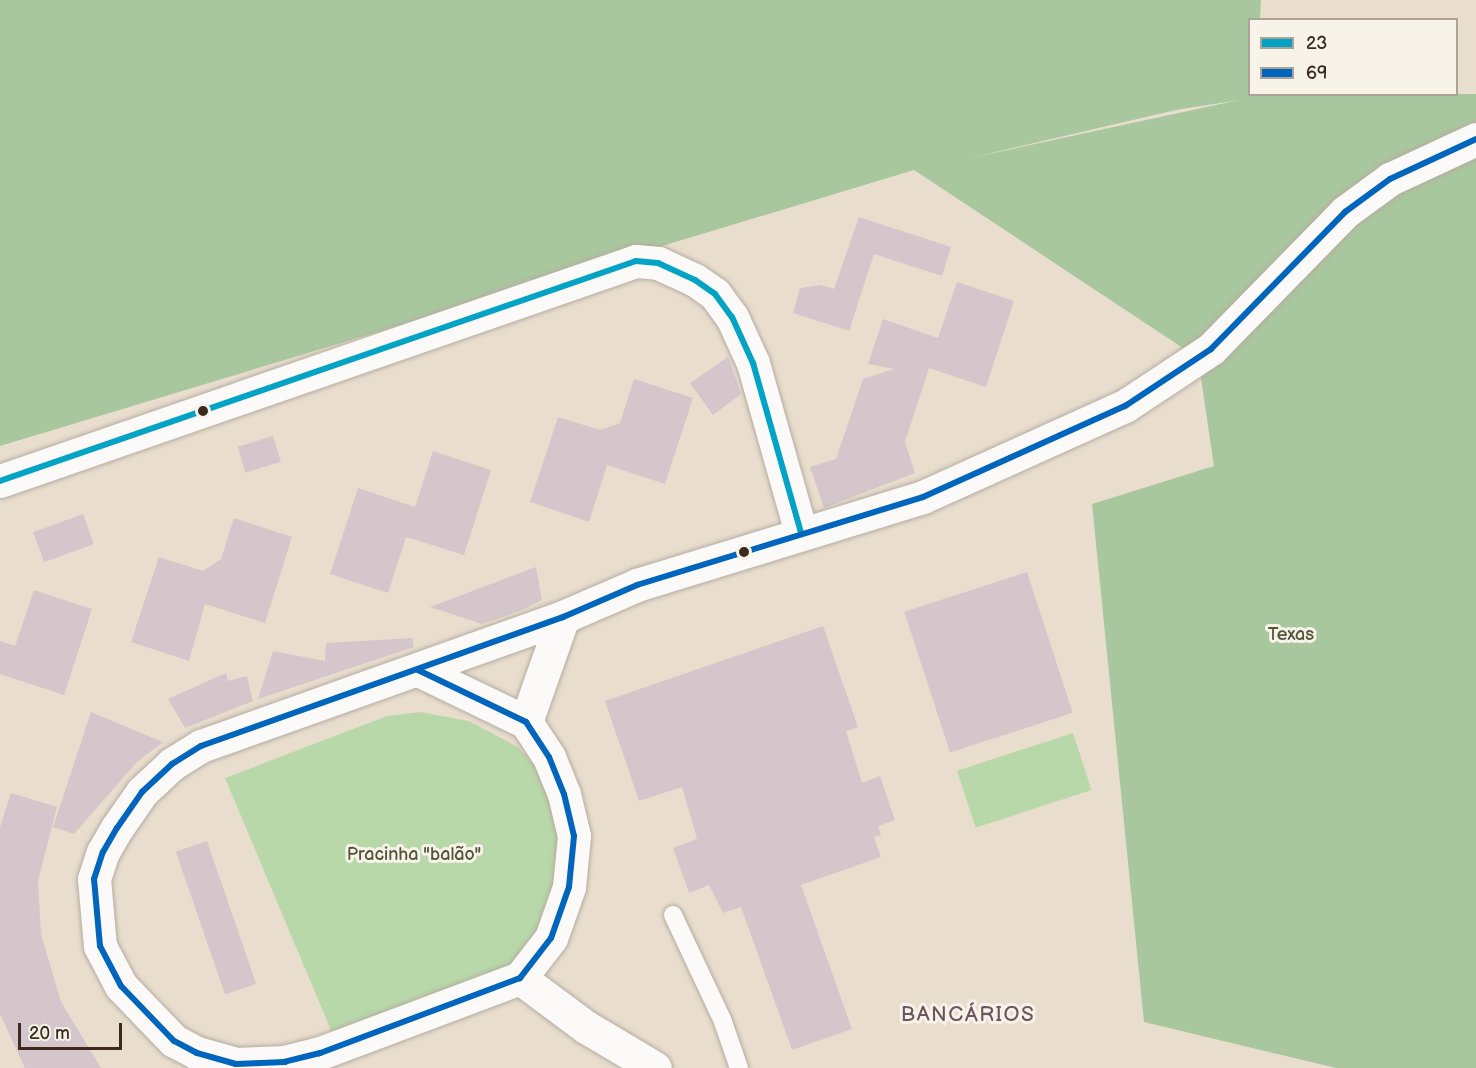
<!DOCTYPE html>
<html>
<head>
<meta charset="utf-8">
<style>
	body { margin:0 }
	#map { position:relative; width:1476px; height:1068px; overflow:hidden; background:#e9dece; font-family:"Balsamiq Sans",sans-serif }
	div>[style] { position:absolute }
	.green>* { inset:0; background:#b9d8a9; transform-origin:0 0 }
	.forest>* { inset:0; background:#a9c79e }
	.building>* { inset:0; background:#d4c6ca; transform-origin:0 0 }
	.roads { filter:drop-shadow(0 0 2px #b5aca1) drop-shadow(0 0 2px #b5aca1) }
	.lane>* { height:18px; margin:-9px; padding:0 9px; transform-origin:9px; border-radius:9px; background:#fcfaf8 }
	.street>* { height:33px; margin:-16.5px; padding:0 16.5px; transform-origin:16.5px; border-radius:16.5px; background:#fcfaf8 }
	.bus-1>* { height:6px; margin:-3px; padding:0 3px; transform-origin:3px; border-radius:3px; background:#03a3c5 }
	.bus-2>* { height:6px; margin:-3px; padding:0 3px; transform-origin:3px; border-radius:3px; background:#0065bd }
	.dots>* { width:16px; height:16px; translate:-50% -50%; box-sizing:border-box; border:3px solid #f7f3e8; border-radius:50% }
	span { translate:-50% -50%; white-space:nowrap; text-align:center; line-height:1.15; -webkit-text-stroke:6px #f7f3e8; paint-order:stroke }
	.park-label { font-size:18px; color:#515439 }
	.quarter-label { font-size:21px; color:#6e545f; letter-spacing:1.5px }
	.legend { position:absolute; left:1248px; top:18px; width:210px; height:78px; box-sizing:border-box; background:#f7f3e8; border:2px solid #aca397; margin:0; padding:8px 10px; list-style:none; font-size:18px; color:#3b2a1e }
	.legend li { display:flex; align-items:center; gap:12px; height:30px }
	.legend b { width:30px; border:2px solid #aca397 }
	.scale { position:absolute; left:18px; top:1023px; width:104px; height:27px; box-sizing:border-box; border:3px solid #3b2a1e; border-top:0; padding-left:8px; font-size:18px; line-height:21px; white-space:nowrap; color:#3b2a1e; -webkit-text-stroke:4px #f7f3e8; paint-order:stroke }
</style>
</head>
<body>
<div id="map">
	<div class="green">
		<i style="clip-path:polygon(420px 712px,469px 721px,518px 747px,546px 778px,566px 857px,535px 937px,507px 969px,333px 1035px,225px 778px,387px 716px)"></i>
		<i style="left:1073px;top:733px;width:60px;height:122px;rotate:72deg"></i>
	</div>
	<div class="forest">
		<i style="clip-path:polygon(evenodd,0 0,1261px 0,1260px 19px,1250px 20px,1250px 94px,1476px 94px,1476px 1068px,1336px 1068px,1144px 1022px,1092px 504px,1214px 466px,1198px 358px,914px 170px,0 446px,0 0,1239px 100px,970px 158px,1176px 110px,1239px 100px)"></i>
	</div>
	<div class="building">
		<i style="clip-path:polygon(859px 217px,951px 247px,942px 276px,874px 254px,849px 331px,793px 313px,800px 288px,821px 285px,834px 289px)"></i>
		<i style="clip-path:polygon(957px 282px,1014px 301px,986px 387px,929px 368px,905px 442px,915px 473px,824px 508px,810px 467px,836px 459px,863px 379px,894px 369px,868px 364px,883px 319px,938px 338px)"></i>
		<i style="clip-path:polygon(728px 357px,741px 394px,713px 415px,690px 383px)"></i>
		<i style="clip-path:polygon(634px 379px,693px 398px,665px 484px,607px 465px,589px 522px,530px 502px,558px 417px,600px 430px,620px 423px)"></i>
		<i style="left:273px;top:436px;width:27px;height:37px;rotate:73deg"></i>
		<i style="clip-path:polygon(433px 451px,491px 470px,464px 555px,406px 537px,388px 593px,330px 574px,358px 488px,415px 507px)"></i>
		<i style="left:83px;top:514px;width:32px;height:53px;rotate:70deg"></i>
		<i style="clip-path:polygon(234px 518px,292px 537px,265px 623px,205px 604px,189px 661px,131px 642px,159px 557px,203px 571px,221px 559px)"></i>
		<i style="clip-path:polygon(536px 567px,542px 600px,522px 610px,482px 624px,430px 607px)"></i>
		<i style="left:1027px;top:572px;width:148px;height:129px;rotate:72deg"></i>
		<i style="clip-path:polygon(34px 590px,92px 609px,64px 695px,0 674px,0 641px,15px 646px)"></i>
		<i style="clip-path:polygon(823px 626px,858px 727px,846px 731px,862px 783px,880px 776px,895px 820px,878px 826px,881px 835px,874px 837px,881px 857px,801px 885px,852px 1029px,792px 1050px,741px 907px,723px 913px,709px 885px,689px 893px,673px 848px,697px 839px,682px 787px,639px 801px,605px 701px)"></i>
		<i style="clip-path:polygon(412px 638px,414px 647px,258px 699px,273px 651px,325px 661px,326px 643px)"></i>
		<i style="clip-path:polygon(226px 673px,228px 681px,247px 676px,253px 701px,185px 728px,168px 699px)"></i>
		<i style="clip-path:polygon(91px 712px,163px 742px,137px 762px,74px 834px,53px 827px)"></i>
		<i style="clip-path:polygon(11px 793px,57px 807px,38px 881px,41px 934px,61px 1002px,101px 1068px,25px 1068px,0 1014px,0 827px)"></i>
		<i style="left:207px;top:841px;width:151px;height:33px;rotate:71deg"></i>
	</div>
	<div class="roads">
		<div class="lane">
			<i style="left:673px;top:915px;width:115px;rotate:64.8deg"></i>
			<i style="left:722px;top:1019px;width:52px;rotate:70.9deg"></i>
		</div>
		<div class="street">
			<i style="left:0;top:481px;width:673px;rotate:-19.08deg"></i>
			<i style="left:636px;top:261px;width:22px;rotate:5deg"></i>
			<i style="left:658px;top:263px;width:41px;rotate:24.7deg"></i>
			<i style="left:695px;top:280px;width:24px;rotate:35deg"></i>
			<i style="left:715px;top:294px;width:29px;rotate:54deg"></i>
			<i style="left:732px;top:317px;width:51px;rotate:65.5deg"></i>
			<i style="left:753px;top:363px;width:177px;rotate:74.2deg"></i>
			<i style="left:418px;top:670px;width:120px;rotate:25.7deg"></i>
			<i style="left:526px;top:722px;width:42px;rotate:56.7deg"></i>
			<i style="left:549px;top:757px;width:40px;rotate:68deg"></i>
			<i style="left:564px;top:794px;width:43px;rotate:76.6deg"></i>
			<i style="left:574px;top:836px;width:51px;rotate:95.6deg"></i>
			<i style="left:569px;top:887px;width:54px;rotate:109.4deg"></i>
			<i style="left:551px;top:938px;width:51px;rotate:127.8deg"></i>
			<i style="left:520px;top:978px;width:214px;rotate:159.4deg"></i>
			<i style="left:320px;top:1053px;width:36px;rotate:166deg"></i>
			<i style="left:285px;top:1062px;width:49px;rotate:177.7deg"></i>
			<i style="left:236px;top:1064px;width:41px;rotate:-164.2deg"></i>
			<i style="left:197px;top:1053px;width:26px;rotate:-152deg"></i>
			<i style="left:174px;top:1041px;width:76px;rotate:-133.9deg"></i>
			<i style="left:121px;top:986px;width:45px;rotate:-117.7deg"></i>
			<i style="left:100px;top:946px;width:67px;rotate:-95.1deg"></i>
			<i style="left:94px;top:879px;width:28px;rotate:-72deg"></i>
			<i style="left:103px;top:852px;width:28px;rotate:-60deg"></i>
			<i style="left:117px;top:828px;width:44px;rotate:-55.2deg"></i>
			<i style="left:142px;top:792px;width:41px;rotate:-43deg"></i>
			<i style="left:172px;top:764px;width:34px;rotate:-32deg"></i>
			<i style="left:201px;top:746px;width:384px;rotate:-19.6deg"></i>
			<i style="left:563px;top:617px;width:81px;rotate:-23.4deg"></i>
			<i style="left:637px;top:585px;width:299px;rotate:-17.1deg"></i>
			<i style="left:923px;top:497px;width:222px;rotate:-24.3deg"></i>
			<i style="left:1125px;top:406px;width:103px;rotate:-33.5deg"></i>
			<i style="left:1211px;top:349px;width:192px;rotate:-45.6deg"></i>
			<i style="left:1345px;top:212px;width:56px;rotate:-36.3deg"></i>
			<i style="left:1390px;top:179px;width:95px;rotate:-24.9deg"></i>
			<i style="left:526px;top:722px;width:111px;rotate:-70.6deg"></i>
			<i style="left:520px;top:978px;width:82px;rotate:36.6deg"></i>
			<i style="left:586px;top:1027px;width:80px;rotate:30.7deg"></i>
		</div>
	</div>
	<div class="bus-1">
		<i style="left:0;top:481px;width:673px;rotate:-19.08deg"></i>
		<i style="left:636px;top:261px;width:22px;rotate:5deg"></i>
		<i style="left:658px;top:263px;width:41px;rotate:24.7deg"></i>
		<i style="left:695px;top:280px;width:24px;rotate:35deg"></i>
		<i style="left:715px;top:294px;width:29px;rotate:54deg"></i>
		<i style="left:732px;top:317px;width:51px;rotate:65.5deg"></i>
		<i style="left:753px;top:363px;width:177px;rotate:74.2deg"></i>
	</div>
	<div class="bus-2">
		<i style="left:418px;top:670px;width:120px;rotate:25.7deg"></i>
		<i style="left:526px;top:722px;width:42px;rotate:56.7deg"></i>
		<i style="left:549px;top:757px;width:40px;rotate:68deg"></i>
		<i style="left:564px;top:794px;width:43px;rotate:76.6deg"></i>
		<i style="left:574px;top:836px;width:51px;rotate:95.6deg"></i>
		<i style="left:569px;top:887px;width:54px;rotate:109.4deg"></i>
		<i style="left:551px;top:938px;width:51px;rotate:127.8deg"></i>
		<i style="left:520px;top:978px;width:214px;rotate:159.4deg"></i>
		<i style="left:320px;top:1053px;width:36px;rotate:166deg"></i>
		<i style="left:285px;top:1062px;width:49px;rotate:177.7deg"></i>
		<i style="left:236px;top:1064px;width:41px;rotate:-164.2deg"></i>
		<i style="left:197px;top:1053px;width:26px;rotate:-152deg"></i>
		<i style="left:174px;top:1041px;width:76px;rotate:-133.9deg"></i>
		<i style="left:121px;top:986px;width:45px;rotate:-117.7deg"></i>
		<i style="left:100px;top:946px;width:67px;rotate:-95.1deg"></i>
		<i style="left:94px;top:879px;width:28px;rotate:-72deg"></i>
		<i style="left:103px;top:852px;width:28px;rotate:-60deg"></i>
		<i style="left:117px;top:828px;width:44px;rotate:-55.2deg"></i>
		<i style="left:142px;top:792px;width:41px;rotate:-43deg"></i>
		<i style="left:172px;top:764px;width:34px;rotate:-32deg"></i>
		<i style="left:201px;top:746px;width:384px;rotate:-19.6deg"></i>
		<i style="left:563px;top:617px;width:81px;rotate:-23.4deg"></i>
		<i style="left:637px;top:585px;width:299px;rotate:-17.1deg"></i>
		<i style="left:923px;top:497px;width:222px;rotate:-24.3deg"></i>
		<i style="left:1125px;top:406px;width:103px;rotate:-33.5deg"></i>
		<i style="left:1211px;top:349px;width:192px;rotate:-45.6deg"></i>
		<i style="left:1345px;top:212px;width:56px;rotate:-36.3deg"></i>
		<i style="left:1390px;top:179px;width:95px;rotate:-24.9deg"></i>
	</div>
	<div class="dots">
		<i style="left:203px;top:411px;background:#3b2a1e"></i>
		<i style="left:744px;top:552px;background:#3b2a1e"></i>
	</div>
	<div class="park-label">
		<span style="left:1291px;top:635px">Texas</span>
		<span style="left:414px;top:855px">Pracinha "balão"</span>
	</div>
	<div class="quarter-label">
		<span style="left:968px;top:1015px">BANCÁRIOS</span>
	</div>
	<ul class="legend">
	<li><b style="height:8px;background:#03a3c5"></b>23</li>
	<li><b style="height:8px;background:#0065bd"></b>69</li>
	</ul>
	<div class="scale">20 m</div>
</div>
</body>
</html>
